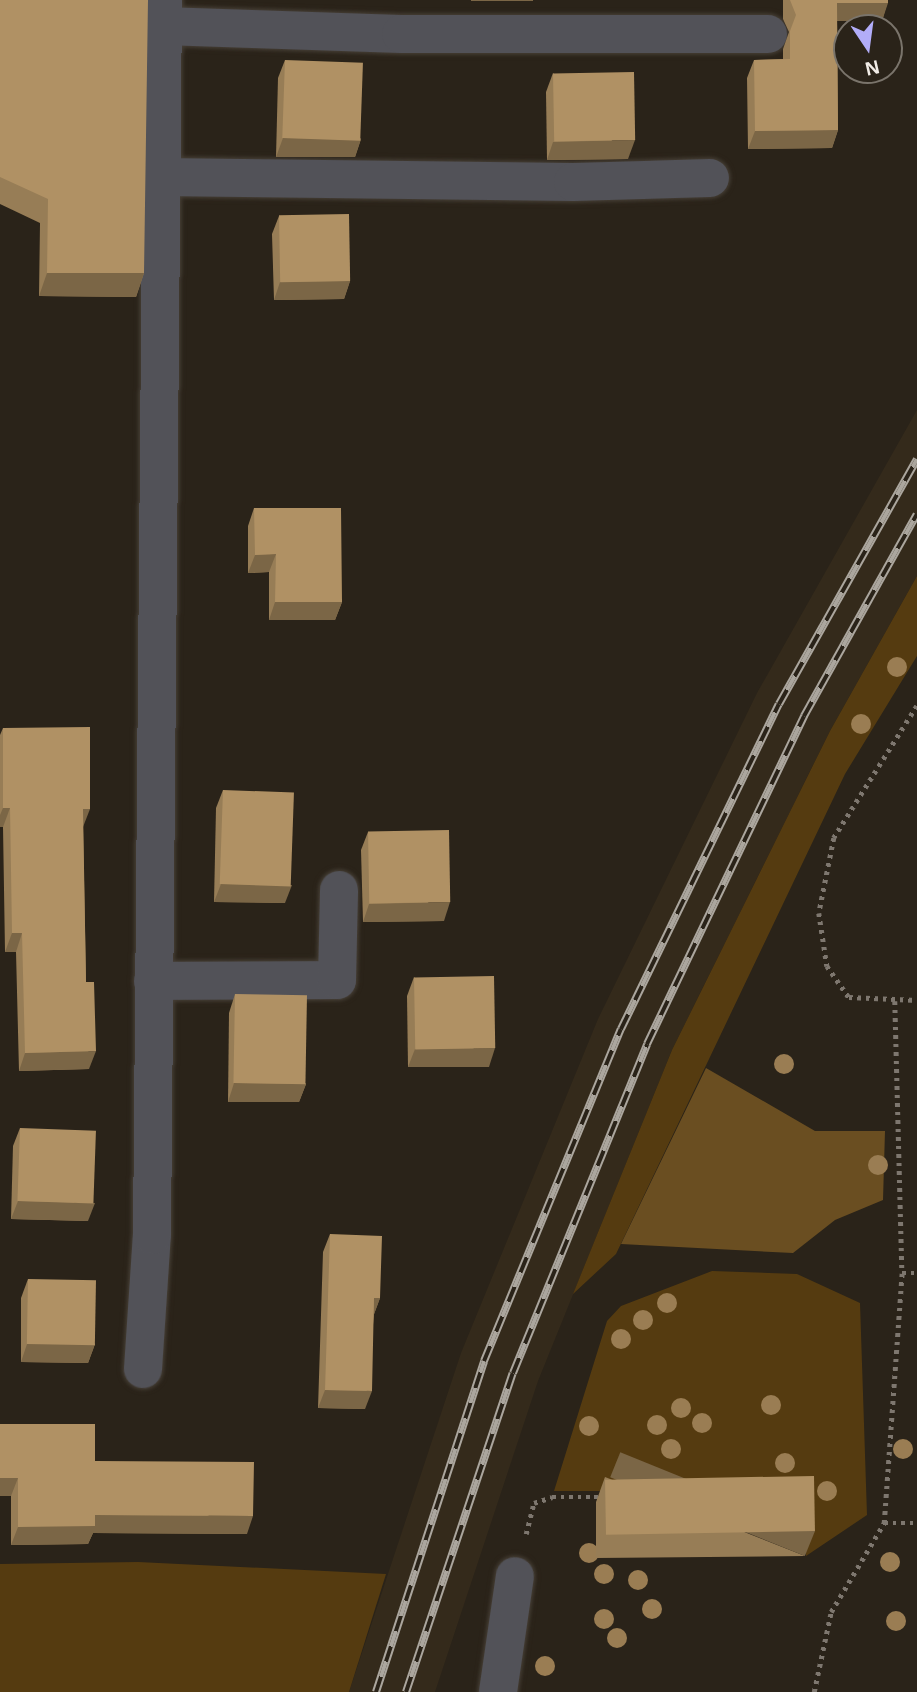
<!DOCTYPE html>
<html>
<head>
<meta charset="utf-8">
<style>
	body { margin:0 }
	#map { position:relative; width:917px; height:1692px; overflow:hidden; background:#2a2319; font-family:Arial,sans-serif }
	div>[style] { position:absolute }
	.built>* { inset:0; background:#342a1b }
	.green>* { inset:0; background:#553b10 }
	.forest>* { inset:0; background:#6a4e21 }
	.path>* { height:4.5px; margin-top:-2.25px; transform-origin:0; background:repeating-linear-gradient(90deg,#7e776f 0 3.5px,transparent 0 8.5px) }
	.roads { filter:drop-shadow(0 0 2px #463f36) drop-shadow(0 0 2px #463f36) }
	.minor>* { height:38px; margin:-19px; padding:0 19px; transform-origin:19px; border-radius:19px; background:#525258 }
	.rail>* { height:8px; margin-top:-4px; transform-origin:0; background:repeating-linear-gradient(90deg,#2a2319 0 16px,#aba69e 0 32px); box-sizing:border-box; border-block:2px solid #aba69e }
	.trees>* { width:20px; height:20px; margin:-10px; border-radius:50%; background:#9a7d53 }
	.wall>* { inset:0; background:#977d56 }
	.shaded-wall>* { inset:0; background:#7b6646; transform-origin:0 0 }
	.building>* { inset:0; background:#b09164; transform-origin:0 0 }
	span { translate:-50% -50%; white-space:nowrap; text-align:center; line-height:1.15; -webkit-text-stroke:7px #2a2319; paint-order:stroke }
	.north { position:absolute; left:833px; top:14px; width:70px; height:70px; box-sizing:border-box; background:#2a2319; border:2px solid #7a746b; border-radius:50%; rotate:167deg; font-size:19px; font-weight:700; line-height:28px; text-align:center; color:#f2ede7 }
	.north::after { content:''; display:block; margin:auto; width:24px; height:32px; background:#b2adf9; clip-path:polygon(50% 0,100% 100%,50% 72%,0 100%) }
</style>
</head>
<body>
<div id="map">
	<div class="built">
		<i style="clip-path:polygon(917px 410px,917px 576px,830px 731px,672px 1050px,538px 1381px,435px 1692px,349px 1692px,461px 1353px,598px 1019px,757px 693px)"></i>
	</div>
	<div class="green">
		<i style="clip-path:polygon(917px 576px,917px 656px,845px 774px,616px 1254px,573px 1294px,672px 1050px,830px 731px)"></i>
		<i style="clip-path:polygon(712px 1271px,797px 1274px,860px 1303px,867px 1515px,806px 1556px,806px 1491px,554px 1491px,607px 1321px,621px 1306px)"></i>
		<i style="clip-path:polygon(138px 1562px,386px 1574px,349px 1692px,0 1692px,0 1564px)"></i>
	</div>
	<div class="forest">
		<i style="clip-path:polygon(706px 1068px,815px 1131px,885px 1131px,883px 1200px,835px 1220px,793px 1253px,621px 1244px)"></i>
	</div>
	<div class="path">
		<i style="left:917px;top:706px;width:156px;rotate:122.2deg"></i>
		<i style="left:834px;top:838px;width:76px;rotate:101.3deg"></i>
		<i style="left:819px;top:913px;width:54px;rotate:81.4deg"></i>
		<i style="left:827px;top:966px;width:38px;rotate:55deg"></i>
		<i style="left:849px;top:997px;width:68px;rotate:2.5deg"></i>
		<i style="left:895px;top:1001px;width:272px;rotate:88.5deg"></i>
		<i style="left:902px;top:1273px;width:15px"></i>
		<i style="left:884px;top:1523px;width:251px;rotate:-85.9deg"></i>
		<i style="left:526px;top:1534px;width:32px;rotate:-76deg"></i>
		<i style="left:534px;top:1503px;width:19px;rotate:-18deg"></i>
		<i style="left:552px;top:1497px;width:49px"></i>
		<i style="left:814px;top:1692px;width:82px;rotate:-78deg"></i>
		<i style="left:831px;top:1612px;width:104px;rotate:-59.2deg"></i>
		<i style="left:884px;top:1523px;width:33px"></i>
	</div>
	<div class="roads">
		<div class="minor">
			<i style="left:163px;top:26px;width:238px;rotate:1.9deg"></i>
			<i style="left:401px;top:34px;width:367px"></i>
			<i style="left:160px;top:177px;width:413px;rotate:0.7deg"></i>
			<i style="left:573px;top:182px;width:137px;rotate:-1.7deg"></i>
			<i style="left:153px;top:981px;width:184px;rotate:-0.3deg"></i>
			<i style="left:337px;top:980px;width:90px;rotate:-88.7deg"></i>
			<i style="left:143px;top:1369px;width:134px;rotate:-86.2deg"></i>
			<i style="left:152px;top:1235px;width:1235px;rotate:-89.49deg"></i>
			<i style="left:498px;top:1692px;width:117px;rotate:-81.7deg"></i>
		</div>
	</div>
	<div class="rail">
		<i style="left:376px;top:1692px;width:348px;rotate:-71.9deg"></i>
		<i style="left:484px;top:1361px;width:359px;rotate:-67.6deg"></i>
		<i style="left:621px;top:1029px;width:361px;rotate:-64.1deg"></i>
		<i style="left:779px;top:704px;width:281px;rotate:-60.6deg"></i>
		<i style="left:406px;top:1692px;width:336px;rotate:-71.5deg"></i>
		<i style="left:513px;top:1373px;width:355px;rotate:-67.8deg"></i>
		<i style="left:647px;top:1044px;width:364px;rotate:-64.4deg"></i>
		<i style="left:804px;top:716px;width:231px;rotate:-60.8deg"></i>
	</div>
	<div class="trees">
		<i style="left:897px;top:667px"></i>
		<i style="left:861px;top:724px"></i>
		<i style="left:784px;top:1064px"></i>
		<i style="left:878px;top:1165px"></i>
		<i style="left:667px;top:1303px"></i>
		<i style="left:643px;top:1320px"></i>
		<i style="left:621px;top:1339px"></i>
		<i style="left:771px;top:1405px"></i>
		<i style="left:681px;top:1408px"></i>
		<i style="left:702px;top:1423px"></i>
		<i style="left:657px;top:1425px"></i>
		<i style="left:589px;top:1426px"></i>
		<i style="left:671px;top:1449px"></i>
		<i style="left:903px;top:1449px"></i>
		<i style="left:785px;top:1463px"></i>
		<i style="left:827px;top:1491px"></i>
		<i style="left:589px;top:1553px"></i>
		<i style="left:890px;top:1562px"></i>
		<i style="left:604px;top:1574px"></i>
		<i style="left:638px;top:1580px"></i>
		<i style="left:652px;top:1609px"></i>
		<i style="left:604px;top:1619px"></i>
		<i style="left:896px;top:1621px"></i>
		<i style="left:617px;top:1638px"></i>
		<i style="left:545px;top:1666px"></i>
	</div>
	<div class="wall">
		<i style="clip-path:polygon(0 0,144px 273px,136px 297px,39px 296px,40px 223px,0 204px)"></i>
		<i style="clip-path:polygon(783px 0,888px 0,882px 21px,837px 21px,838px 130px,832px 148px,748px 149px,747px 78px,754px 60px,783px 59px,783px 49px,789px 32px,783px 19px)"></i>
		<i style="clip-path:polygon(285px 60px,361px 139px,355px 157px,276px 157px,278px 78px)"></i>
		<i style="clip-path:polygon(553px 73px,628px 159px,547px 160px,546px 92px)"></i>
		<i style="clip-path:polygon(279px 216px,350px 281px,344px 299px,274px 300px,272px 234px)"></i>
		<i style="clip-path:polygon(254px 508px,342px 602px,335px 620px,269px 620px,269px 572px,248px 573px,248px 526px)"></i>
		<i style="clip-path:polygon(3px 728px,83px 827px,86px 982px,89px 1069px,19px 1071px,16px 952px,5px 952px,3px 827px,0 827px,0 735px)"></i>
		<i style="clip-path:polygon(223px 790px,285px 903px,214px 902px,216px 808px)"></i>
		<i style="clip-path:polygon(368px 832px,444px 921px,363px 922px,361px 850px)"></i>
		<i style="clip-path:polygon(414px 977px,489px 1067px,408px 1067px,407px 996px)"></i>
		<i style="clip-path:polygon(235px 994px,306px 1084px,299px 1102px,228px 1102px,229px 1013px)"></i>
		<i style="clip-path:polygon(20px 1128px,88px 1221px,11px 1219px,13px 1146px)"></i>
		<i style="clip-path:polygon(330px 1234px,380px 1298px,374px 1314px,365px 1409px,318px 1408px,323px 1252px)"></i>
		<i style="clip-path:polygon(28px 1279px,95px 1344px,88px 1363px,21px 1362px,21px 1298px)"></i>
		<i style="clip-path:polygon(0 1424px,95px 1461px,247px 1534px,93px 1533px,88px 1544px,11px 1545px,11px 1496px,0 1496px)"></i>
		<i style="clip-path:polygon(605px 1477px,805px 1556px,596px 1558px,596px 1502px)"></i>
	</div>
	<div class="shaded-wall">
		<i style="left:471px;top:0;width:62px;height:1px"></i>
		<i style="clip-path:polygon(837px 3px,888px 3px,882px 21px,830px 21px)"></i>
		<i style="clip-path:polygon(838px 130px,832px 148px,748px 149px,755px 131px)"></i>
		<i style="clip-path:polygon(283px 138px,361px 139px,355px 157px,276px 157px)"></i>
		<i style="clip-path:polygon(635px 140px,628px 159px,547px 160px,553px 142px)"></i>
		<i style="clip-path:polygon(47px 273px,144px 273px,136px 297px,39px 296px)"></i>
		<i style="clip-path:polygon(350px 281px,344px 299px,274px 300px,280px 282px)"></i>
		<i style="clip-path:polygon(276px 554px,269px 572px,248px 573px,255px 555px)"></i>
		<i style="clip-path:polygon(275px 602px,342px 602px,335px 620px,269px 620px)"></i>
		<i style="clip-path:polygon(3px 808px,10px 808px,3px 827px,0 827px,0 815px)"></i>
		<i style="clip-path:polygon(83px 809px,90px 809px,83px 827px)"></i>
		<i style="clip-path:polygon(221px 884px,292px 885px,285px 903px,214px 902px)"></i>
		<i style="clip-path:polygon(450px 902px,444px 921px,363px 922px,369px 904px)"></i>
		<i style="clip-path:polygon(12px 933px,22px 933px,16px 952px,5px 952px)"></i>
		<i style="clip-path:polygon(495px 1048px,489px 1067px,408px 1067px,415px 1049px)"></i>
		<i style="clip-path:polygon(96px 1051px,89px 1069px,19px 1071px,25px 1053px)"></i>
		<i style="clip-path:polygon(234px 1083px,306px 1084px,299px 1102px,228px 1102px)"></i>
		<i style="clip-path:polygon(18px 1201px,95px 1203px,88px 1221px,11px 1219px)"></i>
		<i style="clip-path:polygon(374px 1298px,380px 1298px,373px 1317px)"></i>
		<i style="clip-path:polygon(27px 1344px,95px 1344px,88px 1363px,21px 1362px)"></i>
		<i style="clip-path:polygon(325px 1390px,372px 1391px,365px 1409px,318px 1408px)"></i>
		<i style="clip-path:polygon(0 1478px,18px 1478px,11px 1496px,0 1496px)"></i>
		<i style="clip-path:polygon(95px 1515px,253px 1516px,247px 1534px,93px 1533px,88px 1544px,11px 1545px,18px 1527px)"></i>
		<i style="left:815px;top:1531px;width:27px;height:210px;rotate:112deg"></i>
	</div>
	<div class="building">
		<i style="clip-path:polygon(0 0,148px 0,144px 273px,47px 273px,48px 199px,0 177px)"></i>
		<i style="clip-path:polygon(790px 0,888px 0,888px 3px,837px 3px,838px 130px,755px 131px,754px 60px,790px 59px,790px 31px,796px 15px)"></i>
		<i style="left:285px;top:60px;width:78px;height:78px;rotate:2deg"></i>
		<i style="left:634px;top:72px;width:68px;height:81px;rotate:89deg"></i>
		<i style="left:349px;top:214px;width:67px;height:70px;rotate:89deg"></i>
		<i style="clip-path:polygon(254px 508px,341px 508px,342px 602px,275px 602px,276px 554px,255px 555px)"></i>
		<i style="clip-path:polygon(90px 727px,90px 809px,83px 809px,86px 982px,94px 982px,96px 1051px,25px 1053px,22px 933px,12px 933px,10px 808px,3px 808px,3px 728px)"></i>
		<i style="left:223px;top:790px;width:71px;height:94px;rotate:2deg"></i>
		<i style="left:449px;top:830px;width:72px;height:81px;rotate:89deg"></i>
		<i style="left:494px;top:976px;width:72px;height:80px;rotate:89deg"></i>
		<i style="left:235px;top:994px;width:72px;height:89px;rotate:1deg"></i>
		<i style="left:20px;top:1128px;width:76px;height:73px;rotate:2deg"></i>
		<i style="clip-path:polygon(330px 1234px,382px 1236px,380px 1298px,374px 1298px,372px 1391px,325px 1390px)"></i>
		<i style="left:28px;top:1279px;width:68px;height:65px;rotate:1deg"></i>
		<i style="clip-path:polygon(0 1424px,95px 1424px,95px 1461px,254px 1462px,253px 1516px,95px 1515px,95px 1526px,18px 1527px,18px 1478px,0 1478px)"></i>
		<i style="left:814px;top:1476px;width:55px;height:209px;rotate:89deg"></i>
	</div>
	<div class="north">N</div>
</div>
</body>
</html>
